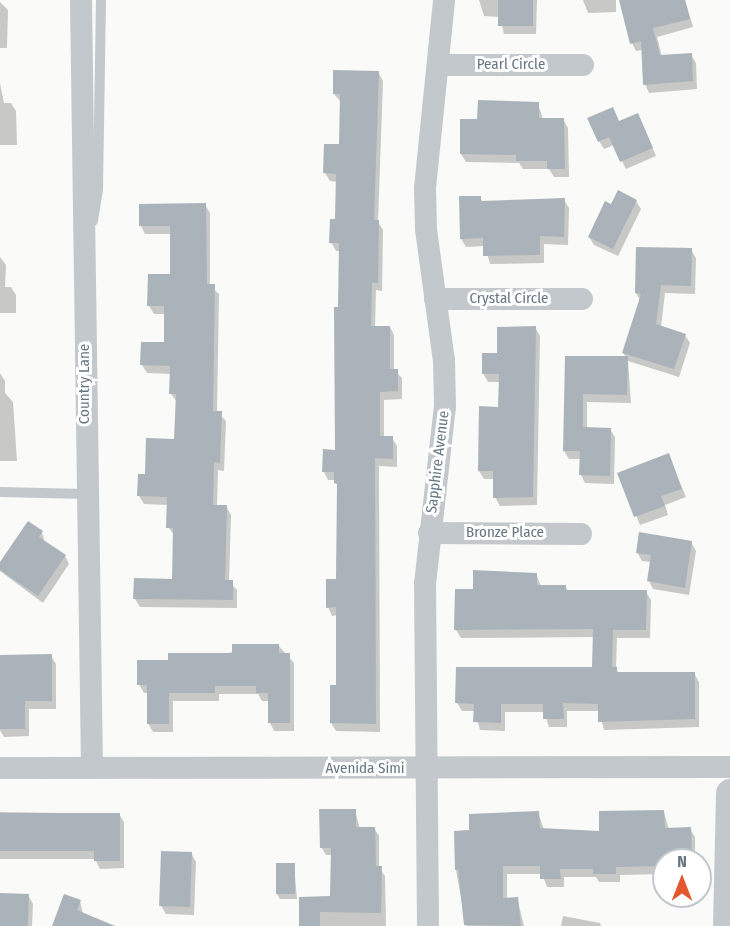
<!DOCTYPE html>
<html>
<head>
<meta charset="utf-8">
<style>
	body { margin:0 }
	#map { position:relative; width:730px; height:926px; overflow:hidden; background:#fafaf8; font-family:"Fira Sans Condensed",sans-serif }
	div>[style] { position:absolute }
	.shadow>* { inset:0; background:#0003 }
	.building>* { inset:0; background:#aab3b9; transform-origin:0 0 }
	.service>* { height:10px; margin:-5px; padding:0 5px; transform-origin:5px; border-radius:5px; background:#c3c8cc }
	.minor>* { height:22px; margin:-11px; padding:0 11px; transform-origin:11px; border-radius:11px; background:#c3c8cc }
	.tertiary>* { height:28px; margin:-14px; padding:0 14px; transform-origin:14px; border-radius:14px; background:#c3c8cc }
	span { translate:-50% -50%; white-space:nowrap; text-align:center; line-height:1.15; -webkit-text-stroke:6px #fff; paint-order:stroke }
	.street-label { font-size:15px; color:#657683 }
	.north { position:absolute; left:652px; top:848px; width:60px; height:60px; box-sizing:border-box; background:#fff; border:2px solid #c1c8cd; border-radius:50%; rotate:0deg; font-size:16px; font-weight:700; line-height:24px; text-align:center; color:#657683 }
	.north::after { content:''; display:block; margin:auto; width:21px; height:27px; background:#e4572e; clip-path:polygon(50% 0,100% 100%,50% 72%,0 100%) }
</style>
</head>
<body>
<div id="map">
	<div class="shadow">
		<i style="clip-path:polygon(479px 0,537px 0,536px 34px,504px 34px,500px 17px,484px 16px)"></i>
		<i style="clip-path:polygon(583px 0,616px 0,616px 12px,588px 13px)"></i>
		<i style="clip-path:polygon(622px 0,685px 0,693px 27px,657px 37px,662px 57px,691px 55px,696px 63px,697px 89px,649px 93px,645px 84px,643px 50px,636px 51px,632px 43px)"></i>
		<i style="clip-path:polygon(0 2px,8px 10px,7px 48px,0 48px)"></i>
		<i style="clip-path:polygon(378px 72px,383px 81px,378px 222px,383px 230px,382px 291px,376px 290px,375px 327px,390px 327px,394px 335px,394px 370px,402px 378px,402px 399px,384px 400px,384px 438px,392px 438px,397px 446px,397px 467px,379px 466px,380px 732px,336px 731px,331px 723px,338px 687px,338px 615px,332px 616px,328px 607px,338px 580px,339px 489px,336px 480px,328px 480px,324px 472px,337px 451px,341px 251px,336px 251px,331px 242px,337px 221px,338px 182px,330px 181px,325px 173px,341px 146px,341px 102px,334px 94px)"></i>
		<i style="clip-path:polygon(0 83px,4px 103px,11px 103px,16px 111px,17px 145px,0 145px)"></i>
		<i style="clip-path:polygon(538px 104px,543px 119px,563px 119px,568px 128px,569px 177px,554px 177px,549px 169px,523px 169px,519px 163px,466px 162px,461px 154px)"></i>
		<i style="clip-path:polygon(619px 123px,642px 123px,656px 156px,626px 169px,614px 145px,604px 149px,599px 141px)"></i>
		<i style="clip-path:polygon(480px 198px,483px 202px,564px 200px,569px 208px,568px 245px,544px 244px,544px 263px,490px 264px,485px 246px,466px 247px,461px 239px)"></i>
		<i style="clip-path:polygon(636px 201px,641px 209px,618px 256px,594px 245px,589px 237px,612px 206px)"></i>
		<i style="clip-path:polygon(205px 205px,210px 213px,210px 286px,219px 294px,217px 412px,226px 421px,224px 471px,218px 470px,217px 506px,226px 506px,231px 515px,229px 581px,237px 590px,237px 608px,140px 607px,135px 599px,174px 581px,175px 536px,168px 527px,168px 505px,144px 504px,139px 496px,146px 475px,176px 440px,177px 402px,171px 394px,171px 374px,147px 373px,142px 365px,165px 344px,166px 314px,154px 314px,149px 306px,171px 275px,171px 234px,145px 234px,141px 226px)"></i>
		<i style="clip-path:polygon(691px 250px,696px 258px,695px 294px,665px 293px,661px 327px,685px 335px,690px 343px,679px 377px,628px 361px,631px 403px,587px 402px,587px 429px,610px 429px,615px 437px,614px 484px,585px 483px,581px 475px,581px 459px,569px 459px,564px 451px,566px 357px,627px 358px,623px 353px,640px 300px,636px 293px)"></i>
		<i style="clip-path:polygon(0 257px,6px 265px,5px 287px,11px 287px,16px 295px,16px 313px,0 313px)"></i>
		<i style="clip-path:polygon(535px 327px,540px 336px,537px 505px,500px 506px,495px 497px,495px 479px,484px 479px,479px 471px,500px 408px,500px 382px,488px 382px,483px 373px,499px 355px)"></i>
		<i style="clip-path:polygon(0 373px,5px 381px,5px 393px,13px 402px,17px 461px,0 461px)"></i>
		<i style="clip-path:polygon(668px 455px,686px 497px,665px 505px,668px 515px,640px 525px,619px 474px)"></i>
		<i style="clip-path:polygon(42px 532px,45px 543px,65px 556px,69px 564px,43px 603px,0 571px,0 564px)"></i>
		<i style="clip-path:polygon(691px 542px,696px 551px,689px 595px,653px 589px,649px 581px,651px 562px,642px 561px,637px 552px)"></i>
		<i style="clip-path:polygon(536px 574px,541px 586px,565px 586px,568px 591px,646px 592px,651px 600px,650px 638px,617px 638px,616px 669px,619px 673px,694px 673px,699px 682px,699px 727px,604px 730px,599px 711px,567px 711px,567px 727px,549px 727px,544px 712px,505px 712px,505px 731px,480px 730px,475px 711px,462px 711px,457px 703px,594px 668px,594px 637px,461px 638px,456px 630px,474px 591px)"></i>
		<i style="clip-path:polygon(278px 645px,294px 663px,294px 731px,274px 731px,270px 723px,270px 701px,262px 701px,258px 694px,219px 694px,219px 701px,173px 701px,173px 732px,153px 732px,148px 723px,148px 693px,144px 693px,139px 684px,170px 662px)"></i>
		<i style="clip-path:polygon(0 656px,51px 656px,56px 664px,56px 709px,29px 709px,29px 736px,4px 737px,0 730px)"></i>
		<i style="clip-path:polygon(355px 810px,360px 829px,374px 828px,379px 836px,379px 868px,385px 876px,386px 926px,301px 926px,332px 898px,332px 855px,326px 855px,321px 847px)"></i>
		<i style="clip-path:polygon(0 812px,119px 814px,124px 822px,124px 868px,100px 869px,95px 859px,0 859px)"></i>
		<i style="clip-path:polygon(538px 812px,544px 830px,601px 833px,664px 812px,669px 830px,690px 829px,695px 837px,695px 860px,664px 860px,664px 874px,620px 875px,620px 882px,599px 882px,596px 877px,564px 877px,564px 887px,547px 887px,542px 874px,507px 874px,507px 899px,517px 898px,524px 926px,466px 926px,456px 870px,470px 832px)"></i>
		<i style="clip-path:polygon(191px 853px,196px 862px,194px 915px,166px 914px,161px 906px)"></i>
		<i style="clip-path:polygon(294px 865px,297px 899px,280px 899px,277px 894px)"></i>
		<i style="clip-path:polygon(0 895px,28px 895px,33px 904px,32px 926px,0 926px)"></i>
		<i style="clip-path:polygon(80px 901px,83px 914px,107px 926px,53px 926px)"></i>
		<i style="clip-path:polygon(563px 916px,600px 923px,601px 926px,561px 926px)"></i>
	</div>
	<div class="building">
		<i style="left:498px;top:0;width:35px;height:26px"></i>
		<i style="clip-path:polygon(619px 0,685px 0,690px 19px,653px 28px,660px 55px,692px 53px,693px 81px,643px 85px,641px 41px,630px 44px)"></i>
		<i style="clip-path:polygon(333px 70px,379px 71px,374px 220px,379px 220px,378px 283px,372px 283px,371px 326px,390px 326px,390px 369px,398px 369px,398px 391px,380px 392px,380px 436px,393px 436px,393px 459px,375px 458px,376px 724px,330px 723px,330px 685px,336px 685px,336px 607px,326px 608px,326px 579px,336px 579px,337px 484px,334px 483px,334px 472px,322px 472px,323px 449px,335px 450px,334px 307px,338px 307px,339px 243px,329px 243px,330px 219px,335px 219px,336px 174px,323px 173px,324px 144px,339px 144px,340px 94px,333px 94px)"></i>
		<i style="clip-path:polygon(478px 100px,539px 102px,539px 118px,564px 118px,565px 169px,547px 169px,547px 161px,516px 161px,516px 155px,460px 154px,460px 119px,477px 119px)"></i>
		<i style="clip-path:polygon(613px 107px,619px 121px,638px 113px,653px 148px,620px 162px,609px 137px,598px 142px,587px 118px)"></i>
		<i style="clip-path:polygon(618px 190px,637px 200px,613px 249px,588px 237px,605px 201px,611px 204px)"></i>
		<i style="clip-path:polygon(459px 196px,481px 196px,481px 201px,565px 198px,564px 237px,540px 236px,540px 255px,483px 256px,483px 238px,460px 239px)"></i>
		<i style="clip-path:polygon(206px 203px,207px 284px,215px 284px,213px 411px,222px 411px,220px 463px,214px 462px,213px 505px,227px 505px,225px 580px,233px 580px,233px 600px,133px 599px,134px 578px,172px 579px,173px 528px,166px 528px,167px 497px,137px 496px,138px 474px,145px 474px,146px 438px,174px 439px,176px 394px,169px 394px,170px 366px,140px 365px,141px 342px,164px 342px,164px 306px,147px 306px,148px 274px,170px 274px,170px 226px,139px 226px,139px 204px)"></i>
		<i style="clip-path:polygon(636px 247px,692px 248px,691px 286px,661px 285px,656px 324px,686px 334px,674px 369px,622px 353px,641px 294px,635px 293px)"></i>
		<i style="clip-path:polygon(536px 326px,533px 497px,493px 498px,493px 471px,478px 471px,479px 406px,498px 407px,499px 374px,482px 374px,482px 353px,497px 353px,497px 327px)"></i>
		<i style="clip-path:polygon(565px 356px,628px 356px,627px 395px,583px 394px,583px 427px,611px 428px,610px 476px,579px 475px,580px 451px,563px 451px)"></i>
		<i style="clip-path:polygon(669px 453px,682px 489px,661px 496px,665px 506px,634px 517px,617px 473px)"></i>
		<i style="clip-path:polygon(28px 521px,43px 531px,39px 537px,66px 555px,38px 596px,0 570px,0 562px)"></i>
		<i style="clip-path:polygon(639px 532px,692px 541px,685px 588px,647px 581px,651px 555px,636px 553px)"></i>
		<i style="clip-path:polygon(473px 570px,537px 573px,537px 585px,566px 585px,566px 590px,647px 590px,646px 630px,613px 630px,612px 667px,617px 667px,617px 672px,695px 672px,695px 719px,598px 722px,598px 704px,563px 703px,564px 719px,543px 719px,543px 704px,501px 704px,501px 723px,473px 722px,474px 704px,455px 703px,456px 667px,592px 667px,593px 629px,454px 630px,455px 589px,473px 589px)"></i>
		<i style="clip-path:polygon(232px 644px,279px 644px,279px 653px,290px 653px,290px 723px,268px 723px,268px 693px,256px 693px,256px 686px,215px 686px,215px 693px,169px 693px,169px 724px,147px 724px,147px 685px,137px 685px,137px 660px,168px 660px,168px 653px,232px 653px)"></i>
		<i style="clip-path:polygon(52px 654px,52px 701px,25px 701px,25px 729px,0 729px,0 655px)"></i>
		<i style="clip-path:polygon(319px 809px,356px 809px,356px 827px,375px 827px,376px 866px,382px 866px,381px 913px,320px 912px,320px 926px,299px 926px,299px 897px,330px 896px,331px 848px,320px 848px)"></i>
		<i style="clip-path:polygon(664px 810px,665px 828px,691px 827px,692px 860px,664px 860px,664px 866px,616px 867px,616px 874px,593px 874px,593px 869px,560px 869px,561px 879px,540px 879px,540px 866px,503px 866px,503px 898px,518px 897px,521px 926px,464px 925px,458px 870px,455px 870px,454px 831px,469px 830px,469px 814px,539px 811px,540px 828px,599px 831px,599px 811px)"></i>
		<i style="clip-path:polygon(0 813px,120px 813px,120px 861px,94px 861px,94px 851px,0 851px)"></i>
		<i style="left:161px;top:851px;width:31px;height:55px;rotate:2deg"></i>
		<i style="left:276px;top:863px;width:19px;height:31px"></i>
		<i style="left:0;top:893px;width:29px;height:33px;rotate:2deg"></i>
		<i style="clip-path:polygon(64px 894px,81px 900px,77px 910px,115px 926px,52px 926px)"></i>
	</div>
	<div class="service">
		<i style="left:93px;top:221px;width:31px;rotate:-81deg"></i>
		<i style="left:98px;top:190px;width:190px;rotate:-89.1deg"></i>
		<i style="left:0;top:492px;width:86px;rotate:1.3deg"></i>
	</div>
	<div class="minor">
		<i style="left:81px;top:0;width:767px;rotate:89.18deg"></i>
		<i style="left:439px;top:65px;width:144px"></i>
		<i style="left:435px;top:299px;width:147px"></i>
		<i style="left:429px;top:533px;width:152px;rotate:0.4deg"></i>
		<i style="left:0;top:768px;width:730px;rotate:-0.08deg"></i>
		<i style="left:428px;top:926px;width:342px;rotate:-90.5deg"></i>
		<i style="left:425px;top:584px;width:178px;rotate:-83.6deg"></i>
		<i style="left:445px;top:407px;width:46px;rotate:-91.2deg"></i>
		<i style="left:444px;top:361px;width:133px;rotate:-97.8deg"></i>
		<i style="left:426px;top:229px;width:41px;rotate:-91.4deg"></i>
		<i style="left:425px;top:188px;width:189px;rotate:-84.2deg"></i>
	</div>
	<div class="tertiary">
		<i style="left:727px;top:926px;width:133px;rotate:-88.7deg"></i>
	</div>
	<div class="street-label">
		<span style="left:511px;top:65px">Pearl Circle</span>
		<span style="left:509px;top:299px">Crystal Circle</span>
		<span style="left:85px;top:384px;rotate:-90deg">Country Lane</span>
		<span style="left:438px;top:462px;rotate:-83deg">Sapphire Avenue</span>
		<span style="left:505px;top:533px">Bronze Place</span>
		<span style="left:365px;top:769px">Avenida Simi</span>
	</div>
	<div class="north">N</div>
</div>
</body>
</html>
